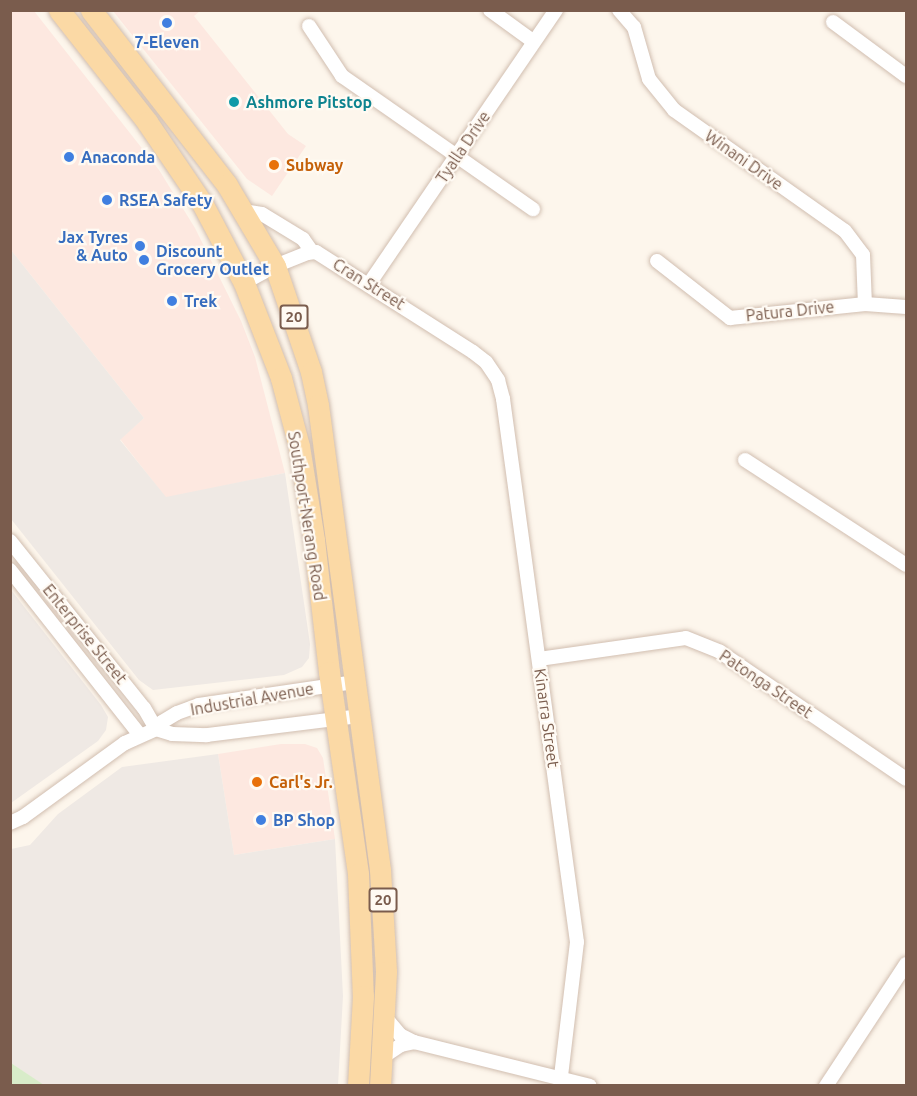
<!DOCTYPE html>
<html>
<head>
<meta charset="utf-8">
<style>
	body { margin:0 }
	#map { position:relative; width:917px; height:1096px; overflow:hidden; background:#fdf6ec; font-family:Ubuntu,sans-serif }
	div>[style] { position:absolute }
	.commercial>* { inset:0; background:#fde8e0 }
	.industrial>* { inset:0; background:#efe9e4 }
	.green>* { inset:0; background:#d8ecc9 }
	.roads { filter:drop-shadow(0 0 2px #d1beb0) drop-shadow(0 0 2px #d1beb0) }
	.minor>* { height:14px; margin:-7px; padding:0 7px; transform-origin:7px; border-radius:7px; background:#fff }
	.primary>* { height:21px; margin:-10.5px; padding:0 10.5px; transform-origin:10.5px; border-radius:10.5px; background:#fbd9a5 }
	.dots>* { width:16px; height:16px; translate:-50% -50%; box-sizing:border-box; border:3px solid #fffaf3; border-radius:50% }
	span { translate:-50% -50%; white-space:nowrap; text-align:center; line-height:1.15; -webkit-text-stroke:4.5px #fffaf3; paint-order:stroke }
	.shield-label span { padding:2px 4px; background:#fffaf3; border:2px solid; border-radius:4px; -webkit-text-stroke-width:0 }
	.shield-label { font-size:15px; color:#7a5c4d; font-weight:700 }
	.shop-label { font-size:16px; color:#366cbe; font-weight:700 }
	.left { translate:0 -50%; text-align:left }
	.right { translate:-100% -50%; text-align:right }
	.culture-label { font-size:16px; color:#0d838f; font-weight:700 }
	.street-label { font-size:16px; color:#7a5c4d }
	.food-label { font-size:16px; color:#c56008; font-weight:700 }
	.frame { position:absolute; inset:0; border:12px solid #7a5c4d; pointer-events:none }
</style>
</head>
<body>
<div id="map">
	<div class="commercial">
		<i style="clip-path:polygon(11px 11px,34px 11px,159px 170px,195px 228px,241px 321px,255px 357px,285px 473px,166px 498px,120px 439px,144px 418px,11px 250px)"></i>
		<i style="clip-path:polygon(113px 11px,200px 11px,194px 16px,288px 134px,306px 146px,272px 196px,247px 179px)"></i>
		<i style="clip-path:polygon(281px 744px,305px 744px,317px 748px,323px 758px,335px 839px,234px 855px,218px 754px)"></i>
	</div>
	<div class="industrial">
		<i style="clip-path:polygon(11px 250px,144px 418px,120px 440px,166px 497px,285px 473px,310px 644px,309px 658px,302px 667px,284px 675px,153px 690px,139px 680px,11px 519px)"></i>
		<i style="clip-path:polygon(11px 590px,101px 705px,108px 717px,106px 730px,98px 741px,11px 803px)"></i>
		<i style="clip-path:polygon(218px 754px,234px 855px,335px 839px,343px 996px,338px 1085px,43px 1085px,11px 1063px,11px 849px,30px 845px,58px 814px,122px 767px)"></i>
	</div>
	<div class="green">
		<i style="clip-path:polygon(10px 1063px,11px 1063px,44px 1085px,11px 1085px)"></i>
	</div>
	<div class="roads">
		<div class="minor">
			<i style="left:490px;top:10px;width:54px;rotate:36deg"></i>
			<i style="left:619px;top:10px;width:23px;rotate:49deg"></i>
			<i style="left:634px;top:27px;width:54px;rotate:73.9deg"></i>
			<i style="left:649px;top:79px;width:40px;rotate:51deg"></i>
			<i style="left:674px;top:110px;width:209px;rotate:35.3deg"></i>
			<i style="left:845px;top:231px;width:30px;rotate:53deg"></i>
			<i style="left:863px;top:255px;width:49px;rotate:87.7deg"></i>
			<i style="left:833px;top:22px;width:91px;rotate:36.5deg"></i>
			<i style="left:309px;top:26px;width:60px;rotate:56.6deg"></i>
			<i style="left:342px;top:76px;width:233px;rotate:34.9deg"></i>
			<i style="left:243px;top:211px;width:19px;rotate:9deg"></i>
			<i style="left:262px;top:214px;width:48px;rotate:31.4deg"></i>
			<i style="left:303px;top:239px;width:16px;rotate:55deg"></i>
			<i style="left:657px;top:261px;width:93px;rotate:38deg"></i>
			<i style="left:730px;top:318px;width:136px;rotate:-5.9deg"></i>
			<i style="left:865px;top:304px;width:41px;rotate:4.2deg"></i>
			<i style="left:244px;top:283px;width:35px;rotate:-29deg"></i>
			<i style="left:275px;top:266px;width:35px;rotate:-22deg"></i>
			<i style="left:307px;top:253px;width:9px;rotate:-6deg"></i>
			<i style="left:316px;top:252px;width:186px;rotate:32.5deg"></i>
			<i style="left:473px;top:352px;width:16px;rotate:38deg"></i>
			<i style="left:486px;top:362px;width:22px;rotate:56deg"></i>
			<i style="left:498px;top:380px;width:20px;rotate:75deg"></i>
			<i style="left:503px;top:399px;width:548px;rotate:82.24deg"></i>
			<i style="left:577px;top:942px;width:136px;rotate:96.8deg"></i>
			<i style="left:369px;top:284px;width:332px;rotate:-55.7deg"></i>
			<i style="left:745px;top:460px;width:192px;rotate:33.1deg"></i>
			<i style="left:10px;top:541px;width:214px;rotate:51.3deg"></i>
			<i style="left:144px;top:708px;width:24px;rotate:60deg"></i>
			<i style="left:10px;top:570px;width:210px;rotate:51.8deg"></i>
			<i style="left:539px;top:659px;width:148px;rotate:-8.1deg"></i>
			<i style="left:686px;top:638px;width:37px;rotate:22deg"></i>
			<i style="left:720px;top:652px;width:225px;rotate:34.3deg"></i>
			<i style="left:156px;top:729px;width:17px;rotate:17deg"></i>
			<i style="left:172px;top:734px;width:35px;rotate:2deg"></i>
			<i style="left:207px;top:735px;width:154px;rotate:-7.1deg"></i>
			<i style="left:10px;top:823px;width:14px;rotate:-25deg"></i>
			<i style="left:23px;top:817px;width:126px;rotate:-36deg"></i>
			<i style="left:125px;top:743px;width:34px;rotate:-24deg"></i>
			<i style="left:156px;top:729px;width:9px;rotate:-49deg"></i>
			<i style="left:162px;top:722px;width:17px;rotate:-31deg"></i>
			<i style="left:177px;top:713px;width:23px;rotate:-20deg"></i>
			<i style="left:199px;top:705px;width:158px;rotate:-8.4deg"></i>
			<i style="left:385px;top:1017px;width:23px;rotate:50deg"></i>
			<i style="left:400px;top:1035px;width:16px;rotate:27deg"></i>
			<i style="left:414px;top:1042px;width:181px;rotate:14deg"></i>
			<i style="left:383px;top:1057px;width:22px;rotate:-34deg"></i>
			<i style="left:401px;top:1045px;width:13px;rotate:-13deg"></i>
			<i style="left:826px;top:1086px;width:146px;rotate:-56.7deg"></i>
		</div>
		<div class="primary">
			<i style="left:59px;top:10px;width:142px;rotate:51.8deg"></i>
			<i style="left:147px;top:122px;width:98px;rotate:55.8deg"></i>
			<i style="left:202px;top:203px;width:90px;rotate:62.3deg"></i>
			<i style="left:244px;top:283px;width:102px;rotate:68.7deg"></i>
			<i style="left:281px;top:378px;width:70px;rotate:75.2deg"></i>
			<i style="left:299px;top:446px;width:95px;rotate:80.9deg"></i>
			<i style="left:314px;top:540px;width:133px;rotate:83.5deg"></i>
			<i style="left:329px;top:672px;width:204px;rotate:81.8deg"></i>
			<i style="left:358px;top:874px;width:122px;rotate:87.7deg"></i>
			<i style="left:363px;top:996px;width:90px;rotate:93.2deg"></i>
			<i style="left:91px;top:10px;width:222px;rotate:52.1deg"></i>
			<i style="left:227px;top:185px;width:94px;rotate:59.3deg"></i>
			<i style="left:275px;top:266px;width:112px;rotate:71.2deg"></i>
			<i style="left:311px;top:372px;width:34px;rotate:78deg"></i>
			<i style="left:318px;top:405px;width:469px;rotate:82.4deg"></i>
			<i style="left:380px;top:870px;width:102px;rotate:86.6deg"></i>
			<i style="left:386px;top:972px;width:114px;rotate:93deg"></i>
		</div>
	</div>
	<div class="dots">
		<i style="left:167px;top:23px;background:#3f7fe0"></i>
		<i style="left:234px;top:102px;background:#0f9aa8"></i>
		<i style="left:69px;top:157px;background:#3f7fe0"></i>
		<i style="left:274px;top:165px;background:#e8710a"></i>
		<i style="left:107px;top:200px;background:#3f7fe0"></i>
		<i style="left:140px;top:246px;background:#3f7fe0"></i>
		<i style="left:144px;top:260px;background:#3f7fe0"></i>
		<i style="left:172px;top:301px;background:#3f7fe0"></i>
		<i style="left:257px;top:782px;background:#e8710a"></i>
		<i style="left:261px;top:820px;background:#3f7fe0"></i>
	</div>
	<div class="shield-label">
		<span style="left:294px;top:317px">20</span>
		<span style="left:383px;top:900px">20</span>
	</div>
	<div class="shop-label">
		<span style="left:167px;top:42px">7-Eleven</span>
		<span class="left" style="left:81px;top:157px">Anaconda</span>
		<span class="left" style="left:119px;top:200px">RSEA Safety</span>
		<span class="right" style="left:128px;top:246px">Jax Tyres<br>&amp; Auto</span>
		<span class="left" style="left:156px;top:260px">Discount<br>Grocery Outlet</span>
		<span class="left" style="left:184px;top:301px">Trek</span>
		<span class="left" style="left:273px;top:820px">BP Shop</span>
	</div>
	<div class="culture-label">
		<span class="left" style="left:246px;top:102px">Ashmore Pitstop</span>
	</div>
	<div class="street-label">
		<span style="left:463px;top:147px;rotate:-56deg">Tyalla Drive</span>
		<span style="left:744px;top:160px;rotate:35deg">Winani Drive</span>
		<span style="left:369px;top:284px;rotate:32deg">Cran Street</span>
		<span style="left:790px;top:311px;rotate:-6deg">Patura Drive</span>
		<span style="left:307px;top:516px;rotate:81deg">Southport-Nerang Road</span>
		<span style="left:85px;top:634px;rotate:51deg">Enterprise Street</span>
		<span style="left:766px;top:684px;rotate:34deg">Patonga Street</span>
		<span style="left:252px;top:699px;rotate:-10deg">Industrial Avenue</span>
		<span style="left:547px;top:718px;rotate:82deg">Kinarra Street</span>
	</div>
	<div class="food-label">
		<span class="left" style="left:286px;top:165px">Subway</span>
		<span class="left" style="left:269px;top:782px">Carl's Jr.</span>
	</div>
	<div class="frame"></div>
</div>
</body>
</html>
